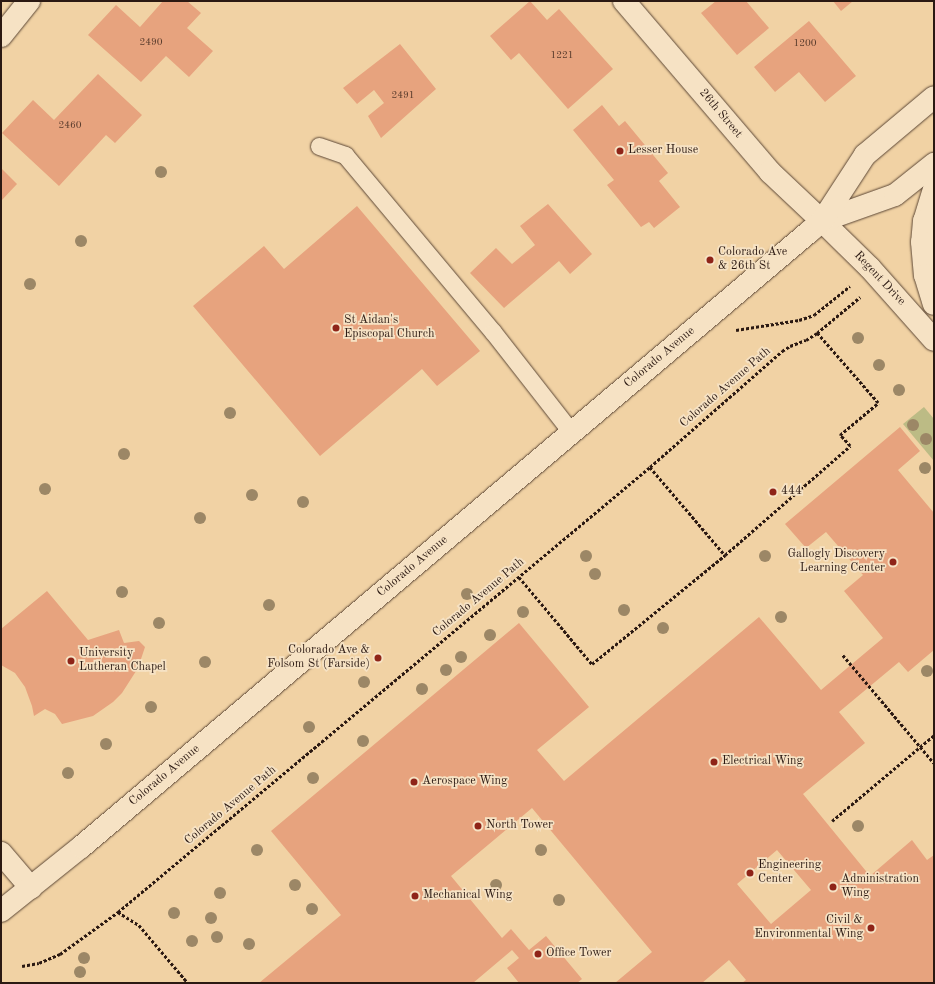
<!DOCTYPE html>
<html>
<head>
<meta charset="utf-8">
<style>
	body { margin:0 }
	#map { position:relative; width:935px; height:984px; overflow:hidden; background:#f1d2a4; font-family:"Old Standard TT",serif }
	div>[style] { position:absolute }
	.green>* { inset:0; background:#bcbb85 }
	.building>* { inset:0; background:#e7a37e }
	.path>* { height:2.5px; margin-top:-1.25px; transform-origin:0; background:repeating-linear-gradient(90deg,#2b1912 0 3px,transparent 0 5px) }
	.roads { filter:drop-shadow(0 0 1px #5c4736) drop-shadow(0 0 1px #5c4736) }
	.lane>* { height:17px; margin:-8.5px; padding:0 8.5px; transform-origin:8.5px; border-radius:8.5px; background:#f6e2c4 }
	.street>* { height:22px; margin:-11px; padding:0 11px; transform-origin:11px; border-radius:11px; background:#f6e2c4 }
	.secondary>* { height:22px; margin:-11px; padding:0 11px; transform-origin:11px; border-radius:11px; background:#f6e2c4 }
	.trees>* { width:12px; height:12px; margin:-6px; border-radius:50%; background:#9c8766 }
	.dots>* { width:11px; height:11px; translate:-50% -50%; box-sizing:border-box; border:2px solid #f6e2c4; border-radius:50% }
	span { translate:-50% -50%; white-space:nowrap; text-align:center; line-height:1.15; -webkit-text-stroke:3.5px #f6e2c4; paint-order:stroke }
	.number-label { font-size:10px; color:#5a3c2d }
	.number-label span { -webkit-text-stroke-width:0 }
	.street-label { font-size:12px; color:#2b1912 }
	.poi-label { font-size:12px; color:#2b1912 }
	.left { translate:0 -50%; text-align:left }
	.right { translate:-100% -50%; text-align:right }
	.frame { position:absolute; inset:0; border:2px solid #2b1912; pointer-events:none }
</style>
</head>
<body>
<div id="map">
	<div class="green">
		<i style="clip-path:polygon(924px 407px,934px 419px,934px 461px,903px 424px)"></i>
	</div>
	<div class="building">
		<i style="clip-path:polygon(163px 1px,187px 1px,201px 13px,187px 28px,213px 51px,189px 77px,166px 56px,141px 82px,88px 35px,116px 5px,140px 27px)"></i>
		<i style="clip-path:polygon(530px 1px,547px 20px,559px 9px,613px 69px,568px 109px,519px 53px,511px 60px,490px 36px)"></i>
		<i style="clip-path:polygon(716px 1px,746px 1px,769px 28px,737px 55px,701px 13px)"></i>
		<i style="clip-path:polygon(833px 1px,853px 1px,841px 11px)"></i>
		<i style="clip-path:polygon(809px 21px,856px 76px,825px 102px,799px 72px,775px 92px,754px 67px)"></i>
		<i style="clip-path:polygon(400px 44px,436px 89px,381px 138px,368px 116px,384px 103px,374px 90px,357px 104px,343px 88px)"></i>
		<i style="clip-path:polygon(98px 74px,142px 115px,115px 143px,106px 135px,59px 186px,2px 133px,33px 100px,54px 120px)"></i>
		<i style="clip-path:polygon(602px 105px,619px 126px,625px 121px,668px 173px,659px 181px,680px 207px,654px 228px,649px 222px,641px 227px,607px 185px,614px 180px,573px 130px)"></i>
		<i style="clip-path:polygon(1px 168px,17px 184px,1px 201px)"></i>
		<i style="clip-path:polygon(548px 204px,592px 254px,570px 274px,559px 261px,504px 308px,470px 273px,496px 248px,512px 264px,535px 245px,520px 226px)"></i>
		<i style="clip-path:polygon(357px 206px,480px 351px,437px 386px,422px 369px,320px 456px,193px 306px,264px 246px,284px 269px)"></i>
		<i style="clip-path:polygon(evenodd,900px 427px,920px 451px,898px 470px,934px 513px,934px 650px,908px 672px,899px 662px,839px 712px,865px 743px,803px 794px,870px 876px,912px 840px,927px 860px,934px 855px,934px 983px,742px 983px,746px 980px,729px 960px,702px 983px,615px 983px,652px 952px,532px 808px,451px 876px,502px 938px,511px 929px,529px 950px,546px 936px,582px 979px,577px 983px,519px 983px,507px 968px,519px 958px,512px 950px,473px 983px,259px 983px,341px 915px,271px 831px,519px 623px,589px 707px,537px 750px,564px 781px,759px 617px,821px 690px,883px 638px,844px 591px,863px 575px,826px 532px,806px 548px,785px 524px,900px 427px,777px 850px,811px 890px,771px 924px,737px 884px,777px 850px)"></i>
		<i style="clip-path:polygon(47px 591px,88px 640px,119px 630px,124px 643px,139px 641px,145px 647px,138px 668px,122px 693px,113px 702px,93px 716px,62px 724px,55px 714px,45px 709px,34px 716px,32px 706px,25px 687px,15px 673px,1px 665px,1px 629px)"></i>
	</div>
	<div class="path">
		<i style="left:736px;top:330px;width:64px;rotate:-9deg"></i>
		<i style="left:799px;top:320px;width:16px;rotate:-18deg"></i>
		<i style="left:814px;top:315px;width:46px;rotate:-38.9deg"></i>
		<i style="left:650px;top:467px;width:116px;rotate:49.6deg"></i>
		<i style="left:519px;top:577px;width:114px;rotate:50deg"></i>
		<i style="left:592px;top:664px;width:172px;rotate:-39.3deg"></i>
		<i style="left:725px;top:555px;width:166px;rotate:-41.1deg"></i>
		<i style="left:850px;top:446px;width:15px;rotate:-132deg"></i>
		<i style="left:840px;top:435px;width:50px;rotate:-40.1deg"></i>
		<i style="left:878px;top:403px;width:93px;rotate:-131.1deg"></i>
		<i style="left:843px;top:655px;width:141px;rotate:49.9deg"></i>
		<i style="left:832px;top:821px;width:133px;rotate:-40.1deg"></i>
		<i style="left:118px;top:912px;width:25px;rotate:32deg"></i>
		<i style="left:139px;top:925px;width:76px;rotate:49.8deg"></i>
		<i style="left:22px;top:966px;width:17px;rotate:-10deg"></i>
		<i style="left:39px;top:963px;width:23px;rotate:-23deg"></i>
		<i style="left:60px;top:954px;width:72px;rotate:-35.9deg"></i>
		<i style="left:118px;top:912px;width:694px;rotate:-39.91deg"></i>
		<i style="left:650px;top:467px;width:176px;rotate:-41.3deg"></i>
		<i style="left:782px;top:351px;width:9px;rotate:-32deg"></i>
		<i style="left:790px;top:346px;width:17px;rotate:-21deg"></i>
		<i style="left:806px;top:340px;width:13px;rotate:-32deg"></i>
		<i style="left:817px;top:333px;width:56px;rotate:-39.9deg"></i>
	</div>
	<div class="roads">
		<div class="lane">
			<i style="left:319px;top:146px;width:28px;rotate:19deg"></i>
			<i style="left:345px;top:155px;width:231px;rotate:50.1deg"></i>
			<i style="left:493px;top:332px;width:128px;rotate:52deg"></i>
		</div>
		<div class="street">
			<i style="left:624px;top:1px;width:225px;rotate:49.5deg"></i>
			<i style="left:770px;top:172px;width:71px;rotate:43.3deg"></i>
			<i style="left:1px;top:36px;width:45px;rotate:-51.3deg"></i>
		</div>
		<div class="secondary">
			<i style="left:934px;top:189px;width:34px;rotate:107deg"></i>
			<i style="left:924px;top:221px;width:21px;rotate:95deg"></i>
			<i style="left:922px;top:242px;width:33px;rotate:85deg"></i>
			<i style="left:925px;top:275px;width:30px;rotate:73deg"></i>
			<i style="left:822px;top:221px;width:67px;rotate:44.4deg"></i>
			<i style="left:870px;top:268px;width:96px;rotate:48.4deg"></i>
			<i style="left:822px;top:221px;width:77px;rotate:-19.6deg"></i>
			<i style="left:895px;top:195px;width:50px;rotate:-38.5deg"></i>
			<i style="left:1px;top:853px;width:46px;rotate:49.4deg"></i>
			<i style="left:1px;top:911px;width:102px;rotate:-38.7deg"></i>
			<i style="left:81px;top:847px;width:953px;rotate:-40.19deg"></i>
			<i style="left:809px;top:232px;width:17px;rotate:-40deg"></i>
			<i style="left:822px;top:221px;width:79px;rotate:-56.9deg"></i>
			<i style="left:865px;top:155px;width:90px;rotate:-40deg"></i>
		</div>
	</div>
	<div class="trees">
		<i style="left:161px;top:172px"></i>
		<i style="left:81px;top:241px"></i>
		<i style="left:30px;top:284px"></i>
		<i style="left:858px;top:338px"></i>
		<i style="left:879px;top:365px"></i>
		<i style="left:899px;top:390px"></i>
		<i style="left:230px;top:413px"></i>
		<i style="left:913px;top:425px"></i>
		<i style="left:926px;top:439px"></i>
		<i style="left:124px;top:454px"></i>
		<i style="left:925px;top:468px"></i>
		<i style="left:45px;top:489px"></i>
		<i style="left:252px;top:495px"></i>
		<i style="left:303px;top:502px"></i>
		<i style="left:200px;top:518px"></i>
		<i style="left:586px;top:556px"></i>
		<i style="left:765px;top:556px"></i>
		<i style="left:595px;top:574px"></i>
		<i style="left:122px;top:592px"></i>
		<i style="left:467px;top:594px"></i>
		<i style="left:269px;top:605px"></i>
		<i style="left:624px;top:610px"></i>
		<i style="left:523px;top:612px"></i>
		<i style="left:781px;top:617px"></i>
		<i style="left:159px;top:623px"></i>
		<i style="left:663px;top:628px"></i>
		<i style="left:490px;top:635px"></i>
		<i style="left:461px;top:657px"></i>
		<i style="left:205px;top:662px"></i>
		<i style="left:446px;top:670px"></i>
		<i style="left:927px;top:671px"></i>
		<i style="left:364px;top:682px"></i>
		<i style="left:422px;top:689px"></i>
		<i style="left:151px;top:707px"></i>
		<i style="left:309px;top:727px"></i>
		<i style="left:363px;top:741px"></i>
		<i style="left:106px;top:744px"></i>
		<i style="left:68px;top:773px"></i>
		<i style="left:313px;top:778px"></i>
		<i style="left:858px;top:826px"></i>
		<i style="left:257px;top:850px"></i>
		<i style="left:541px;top:850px"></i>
		<i style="left:295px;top:885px"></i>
		<i style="left:496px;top:885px"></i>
		<i style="left:220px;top:893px"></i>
		<i style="left:559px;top:900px"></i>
		<i style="left:312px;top:909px"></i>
		<i style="left:174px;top:913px"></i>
		<i style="left:211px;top:918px"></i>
		<i style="left:217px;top:937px"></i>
		<i style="left:192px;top:941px"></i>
		<i style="left:249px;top:944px"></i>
		<i style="left:84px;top:958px"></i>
		<i style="left:80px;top:972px"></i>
	</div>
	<div class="dots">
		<i style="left:620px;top:151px;background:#8f2418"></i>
		<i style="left:710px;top:260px;background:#8f2418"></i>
		<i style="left:336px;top:328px;background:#8f2418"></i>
		<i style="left:773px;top:492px;background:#8f2418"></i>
		<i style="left:893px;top:562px;background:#8f2418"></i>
		<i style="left:378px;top:658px;background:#8f2418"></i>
		<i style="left:71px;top:661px;background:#8f2418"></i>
		<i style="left:714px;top:762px;background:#8f2418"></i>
		<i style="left:414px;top:782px;background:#8f2418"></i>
		<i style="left:478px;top:826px;background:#8f2418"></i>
		<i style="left:750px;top:873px;background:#8f2418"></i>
		<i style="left:833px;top:887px;background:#8f2418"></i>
		<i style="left:415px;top:896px;background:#8f2418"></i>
		<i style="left:871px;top:928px;background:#8f2418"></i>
		<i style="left:538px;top:954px;background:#8f2418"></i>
	</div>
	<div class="number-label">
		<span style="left:151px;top:43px">2490</span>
		<span style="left:805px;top:44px">1200</span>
		<span style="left:562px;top:56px">1221</span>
		<span style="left:403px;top:96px">2491</span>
		<span style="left:70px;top:126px">2460</span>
	</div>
	<div class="street-label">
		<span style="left:720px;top:114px;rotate:50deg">26th Street</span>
		<span style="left:879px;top:279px;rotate:47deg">Regent Drive</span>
		<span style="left:660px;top:358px;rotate:-40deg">Colorado Avenue</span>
		<span style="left:726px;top:388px;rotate:-41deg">Colorado Avenue Path</span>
		<span style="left:413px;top:567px;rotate:-40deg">Colorado Avenue</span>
		<span style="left:479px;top:598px;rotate:-40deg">Colorado Avenue Path</span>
		<span style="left:165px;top:776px;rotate:-40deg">Colorado Avenue</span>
		<span style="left:231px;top:806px;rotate:-40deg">Colorado Avenue Path</span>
	</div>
	<div class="poi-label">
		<span class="left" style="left:628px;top:151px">Lesser House</span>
		<span class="left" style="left:718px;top:260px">Colorado Ave<br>&amp; 26th St</span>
		<span class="left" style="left:344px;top:328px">St Aidan's<br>Episcopal Church</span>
		<span class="left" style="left:781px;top:492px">444</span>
		<span class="right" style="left:885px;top:562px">Gallogly Discovery<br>Learning Center</span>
		<span class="right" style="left:370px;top:658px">Colorado Ave &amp;<br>Folsom St (Farside)</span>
		<span class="left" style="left:79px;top:661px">University<br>Lutheran Chapel</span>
		<span class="left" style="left:722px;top:762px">Electrical Wing</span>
		<span class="left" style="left:422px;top:782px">Aerospace Wing</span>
		<span class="left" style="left:486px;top:826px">North Tower</span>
		<span class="left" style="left:758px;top:873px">Engineering<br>Center</span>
		<span class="left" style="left:841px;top:887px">Administration<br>Wing</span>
		<span class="left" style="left:423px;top:896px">Mechanical Wing</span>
		<span class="right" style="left:863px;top:928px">Civil &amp;<br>Environmental Wing</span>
		<span class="left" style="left:546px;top:954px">Office Tower</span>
	</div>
	<div class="frame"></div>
</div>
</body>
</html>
